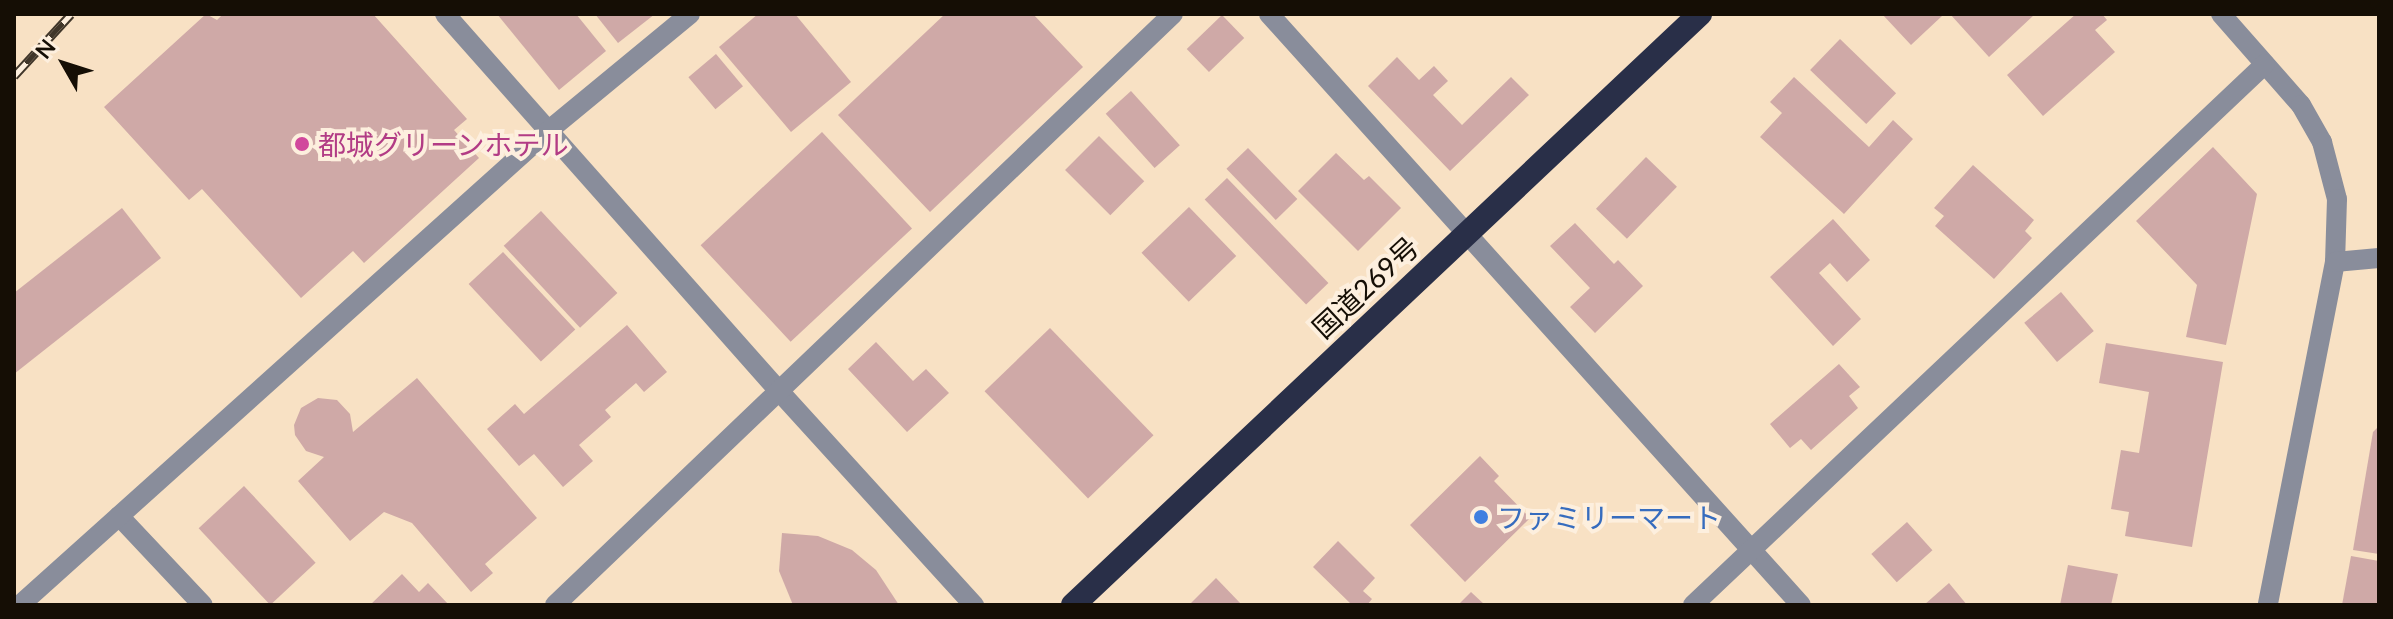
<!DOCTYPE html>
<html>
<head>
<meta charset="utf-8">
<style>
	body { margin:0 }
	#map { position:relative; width:2393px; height:619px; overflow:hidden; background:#f8e1c4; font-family:Lato,"Noto Sans JP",sans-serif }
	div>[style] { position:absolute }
	.building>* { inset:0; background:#cfa9a7; transform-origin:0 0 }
	.minor>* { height:20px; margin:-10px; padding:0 10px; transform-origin:10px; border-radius:10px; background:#898d9b }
	.highway>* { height:24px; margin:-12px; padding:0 12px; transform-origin:12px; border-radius:12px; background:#292f48 }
	.rail>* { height:9px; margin-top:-4.5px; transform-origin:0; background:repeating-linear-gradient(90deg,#fdefde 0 18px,#40362a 0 36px); box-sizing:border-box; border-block:2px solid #40362a }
	.dots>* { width:22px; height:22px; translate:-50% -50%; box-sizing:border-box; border:4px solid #fdefde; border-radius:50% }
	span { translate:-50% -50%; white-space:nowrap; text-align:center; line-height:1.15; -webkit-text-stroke:8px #fdefde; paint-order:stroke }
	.hotel-label { font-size:28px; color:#b23c85 }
	.left { translate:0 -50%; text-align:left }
	.street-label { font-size:28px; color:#150e05 }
	.shop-label { font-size:28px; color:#366cbe }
	.frame { position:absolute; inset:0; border:16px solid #150e05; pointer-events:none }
	.north { position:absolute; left:24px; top:24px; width:80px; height:80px; -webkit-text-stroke:6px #fdefde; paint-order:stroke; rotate:309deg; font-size:22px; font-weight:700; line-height:32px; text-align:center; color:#150e05 }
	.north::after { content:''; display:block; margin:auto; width:28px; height:36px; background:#150e05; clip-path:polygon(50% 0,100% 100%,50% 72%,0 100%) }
</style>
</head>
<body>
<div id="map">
	<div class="building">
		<i style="clip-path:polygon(206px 14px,217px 20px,223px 14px,373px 14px,467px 119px,454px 130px,479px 158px,364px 263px,353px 251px,301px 298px,202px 189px,189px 200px,104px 107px)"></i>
		<i style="clip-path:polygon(497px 14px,576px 14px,606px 51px,559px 90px)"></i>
		<i style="clip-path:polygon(595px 14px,655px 14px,618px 43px)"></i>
		<i style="clip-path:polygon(758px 14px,795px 14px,851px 82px,791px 132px,719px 47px)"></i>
		<i style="clip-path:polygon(945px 14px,1033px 14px,1083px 67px,930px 212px,838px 115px)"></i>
		<i style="clip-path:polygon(1882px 14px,1940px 14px,1942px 16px,1911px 45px)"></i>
		<i style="clip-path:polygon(1950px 14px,2035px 14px,1989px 57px)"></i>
		<i style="clip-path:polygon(2076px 14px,2102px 14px,2107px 20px,2095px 30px,2115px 52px,2043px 116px,2007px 75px)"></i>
		<i style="left:1222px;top:15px;width:32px;height:49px;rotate:46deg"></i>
		<i style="left:1840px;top:39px;width:78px;height:43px;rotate:44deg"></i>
		<i style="left:716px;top:54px;width:42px;height:36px;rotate:50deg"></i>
		<i style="clip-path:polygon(1397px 57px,1419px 80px,1434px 66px,1448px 81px,1433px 95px,1462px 125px,1511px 77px,1529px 95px,1450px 171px,1368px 86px)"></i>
		<i style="clip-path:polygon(1794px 77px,1869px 147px,1893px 120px,1913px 139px,1844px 214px,1760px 137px,1782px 113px,1770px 102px)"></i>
		<i style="left:1131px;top:91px;width:73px;height:34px;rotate:48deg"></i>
		<i style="left:822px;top:132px;width:132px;height:166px;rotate:47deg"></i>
		<i style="left:1099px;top:136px;width:64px;height:48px;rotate:45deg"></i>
		<i style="clip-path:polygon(2213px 147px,2257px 194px,2226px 345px,2186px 337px,2197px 285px,2136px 221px)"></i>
		<i style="left:1248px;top:148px;width:71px;height:30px;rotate:46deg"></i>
		<i style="clip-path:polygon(1336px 153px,1364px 180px,1369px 176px,1401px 208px,1358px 251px,1298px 191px)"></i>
		<i style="left:1646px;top:157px;width:43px;height:72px;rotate:44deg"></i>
		<i style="clip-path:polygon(1973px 165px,2034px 220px,2025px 231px,2032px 238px,1994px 279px,1935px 226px,1944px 216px,1934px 208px)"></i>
		<i style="left:1227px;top:178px;width:146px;height:31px;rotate:46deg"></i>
		<i style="left:1189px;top:207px;width:68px;height:66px;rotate:46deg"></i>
		<i style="clip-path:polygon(122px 208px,161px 258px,14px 374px,14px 293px)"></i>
		<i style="left:541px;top:211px;width:112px;height:51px;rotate:47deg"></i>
		<i style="clip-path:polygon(1833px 219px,1870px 260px,1847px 282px,1830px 263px,1819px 273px,1861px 319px,1833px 346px,1770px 277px)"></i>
		<i style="clip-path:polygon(1575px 223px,1614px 264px,1618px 260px,1643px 286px,1595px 333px,1570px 307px,1590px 288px,1550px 246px)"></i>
		<i style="left:503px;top:252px;width:106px;height:47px;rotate:47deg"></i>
		<i style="left:2061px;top:292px;width:51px;height:48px;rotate:50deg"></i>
		<i style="clip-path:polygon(627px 325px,667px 372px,644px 392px,636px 383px,605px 410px,611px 417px,579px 445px,593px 461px,563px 487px,534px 454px,519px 466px,487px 429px,515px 404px,524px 414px)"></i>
		<i style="left:1050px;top:328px;width:149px;height:91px;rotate:46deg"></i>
		<i style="clip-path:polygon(876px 342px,913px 381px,926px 369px,949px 393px,907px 432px,848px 369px)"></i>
		<i style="clip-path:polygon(2106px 343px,2223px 362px,2192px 547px,2125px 536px,2129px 512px,2111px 509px,2121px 450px,2139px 453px,2149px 392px,2099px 383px)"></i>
		<i style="clip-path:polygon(1839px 364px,1860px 387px,1849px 396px,1858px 408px,1811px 450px,1801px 439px,1790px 448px,1770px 424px)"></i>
		<i style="clip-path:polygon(417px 378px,537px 518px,485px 564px,493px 573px,471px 592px,412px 523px,384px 512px,350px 541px,298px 481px,324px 457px,306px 451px,295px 435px,294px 425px,301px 408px,318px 398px,337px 400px,350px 414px,353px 432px)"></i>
		<i style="clip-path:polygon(2379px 426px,2379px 554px,2353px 550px,2373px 432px)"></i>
		<i style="clip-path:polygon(1480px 456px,1499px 476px,1494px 481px,1530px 518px,1465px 582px,1410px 525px)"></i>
		<i style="left:244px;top:486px;width:105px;height:62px;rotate:47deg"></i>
		<i style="left:1907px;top:522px;width:38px;height:48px;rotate:48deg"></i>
		<i style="clip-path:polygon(782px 533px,818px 536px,852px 550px,876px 570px,899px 605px,793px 605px,779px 571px)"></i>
		<i style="clip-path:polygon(1338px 541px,1375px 578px,1363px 591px,1372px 599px,1367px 605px,1352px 605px,1313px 567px)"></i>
		<i style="clip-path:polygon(2351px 556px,2379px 561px,2379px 602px,2374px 605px,2342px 605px)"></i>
		<i style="clip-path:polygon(2068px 565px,2118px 574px,2111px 605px,2060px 605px)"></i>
		<i style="clip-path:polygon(402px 574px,419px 592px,428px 583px,449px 605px,370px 605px)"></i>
		<i style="clip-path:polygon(1216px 578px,1242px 605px,1189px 605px)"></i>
		<i style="clip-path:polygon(1949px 583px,1967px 605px,1924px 605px)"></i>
		<i style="clip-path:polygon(1471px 592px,1485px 605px,1458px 605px)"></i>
	</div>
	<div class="minor">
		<i style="left:445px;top:14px;width:504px;rotate:48.46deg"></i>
		<i style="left:779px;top:391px;width:290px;rotate:47.7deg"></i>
		<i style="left:1269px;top:14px;width:795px;rotate:48.01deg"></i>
		<i style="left:2221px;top:14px;width:121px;rotate:48.7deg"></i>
		<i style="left:2301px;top:105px;width:43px;rotate:60.4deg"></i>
		<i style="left:2322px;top:142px;width:59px;rotate:75.3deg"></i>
		<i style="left:2337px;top:199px;width:63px;rotate:91.8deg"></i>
		<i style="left:2335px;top:262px;width:349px;rotate:101.1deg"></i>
		<i style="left:2335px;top:262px;width:44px;rotate:-5.2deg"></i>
		<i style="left:119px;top:516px;width:122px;rotate:46.7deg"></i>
		<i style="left:20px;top:605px;width:710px;rotate:-41.92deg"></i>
		<i style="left:548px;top:131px;width:184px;rotate:-39.5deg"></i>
		<i style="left:555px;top:605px;width:855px;rotate:-43.72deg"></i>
		<i style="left:1693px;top:605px;width:787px;rotate:-43.4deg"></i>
	</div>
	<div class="highway">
		<i style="left:1073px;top:605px;width:862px;rotate:-43.31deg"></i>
	</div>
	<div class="rail">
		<i style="left:14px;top:76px;width:84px;rotate:-47.4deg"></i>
	</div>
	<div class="dots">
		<i style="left:302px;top:144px;background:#d1479c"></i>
		<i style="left:1481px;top:517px;background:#3f7fe0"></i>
	</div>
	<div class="hotel-label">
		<span class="left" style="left:318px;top:144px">都城グリーンホテル</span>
	</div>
	<div class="street-label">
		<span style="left:1365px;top:287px;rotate:-43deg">国道269号</span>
	</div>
	<div class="shop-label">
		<span class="left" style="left:1497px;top:517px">ファミリーマート</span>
	</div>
	<div class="frame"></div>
	<div class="north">N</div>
</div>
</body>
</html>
